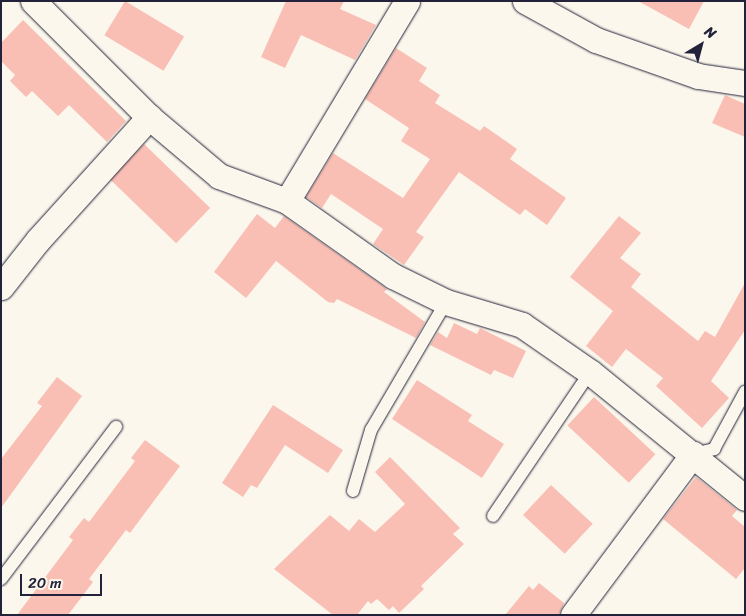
<!DOCTYPE html>
<html>
<head>
<meta charset="utf-8">
<style>
	body { margin:0 }
	#map { position:relative; width:746px; height:616px; overflow:hidden; background:#fbf7ec; font-family:Sriracha,sans-serif }
	div>[style] { position:absolute }
	.building>* { inset:0; background:#fabfb4; transform-origin:0 0 }
	.roads { filter:drop-shadow(0 0 1px #22223b) drop-shadow(0 0 1px #22223b) }
	.service>* { height:12px; margin:-6px; padding:0 6px; transform-origin:6px; border-radius:6px; background:#fbf7ec }
	.minor>* { height:25px; margin:-12.5px; padding:0 12.5px; transform-origin:12.5px; border-radius:12.5px; background:#fbf7ec }
	span { translate:-50% -50%; white-space:nowrap; text-align:center; line-height:1.15; -webkit-text-stroke:4px #fbf7ec; paint-order:stroke }
	.frame { position:absolute; inset:0; border:2px solid #22223b; pointer-events:none }
	.north { position:absolute; left:676px; top:20px; width:50px; height:50px; -webkit-text-stroke:4px #fbf7ec; paint-order:stroke; rotate:37deg; font-size:14px; font-weight:700; line-height:20px; text-align:center; color:#22223b }
	.north::after { content:''; display:block; margin:auto; width:18px; height:22px; background:#22223b; clip-path:polygon(50% 0,100% 100%,50% 72%,0 100%) }
	.scale { position:absolute; left:20px; top:574px; width:82px; height:22px; box-sizing:border-box; border:2px solid #22223b; border-top:0; padding-left:6px; font-size:15px; line-height:18px; white-space:nowrap; color:#22223b; -webkit-text-stroke:4px #fbf7ec; paint-order:stroke }
</style>
</head>
<body>
<div id="map">
	<div class="building">
		<i style="left:125px;top:1px;width:69px;height:40px;rotate:31deg"></i>
		<i style="clip-path:polygon(286px 1px,344px 1px,340px 9px,376px 25px,355px 60px,301px 35px,285px 68px,261px 57px)"></i>
		<i style="clip-path:polygon(638px 1px,704px 1px,689px 29px)"></i>
		<i style="clip-path:polygon(23px 20px,126px 121px,107px 142px,69px 105px,58px 116px,32px 91px,26px 97px,10px 81px,15px 75px,1px 61px,1px 43px)"></i>
		<i style="clip-path:polygon(396px 48px,427px 68px,419px 81px,440px 95px,435px 103px,480px 131px,484px 126px,517px 149px,510px 159px,566px 198px,547px 225px,525px 209px,520px 215px,459px 172px,416px 232px,424px 237px,404px 265px,373px 244px,383px 229px,331px 194px,322px 208px,306px 197px,333px 153px,403px 198px,430px 159px,401px 141px,409px 128px,365px 99px)"></i>
		<i style="clip-path:polygon(725px 95px,745px 104px,745px 137px,712px 123px)"></i>
		<i style="left:144px;top:144px;width:92px;height:49px;rotate:44deg"></i>
		<i style="clip-path:polygon(257px 214px,275px 228px,284px 216px,387px 289px,384px 292px,425px 322px,416px 338px,337px 299px,334px 303px,328px 302px,276px 261px,246px 298px,214px 272px)"></i>
		<i style="clip-path:polygon(619px 216px,641px 233px,620px 258px,641px 274px,631px 287px,698px 341px,705px 331px,715px 337px,745px 283px,745px 330px,711px 381px,729px 398px,702px 428px,656px 386px,663px 378px,626px 349px,612px 367px,586px 346px,613px 311px,570px 277px)"></i>
		<i style="clip-path:polygon(454px 323px,477px 334px,480px 328px,526px 351px,513px 378px,494px 370px,491px 375px,430px 345px,438px 332px,447px 338px)"></i>
		<i style="clip-path:polygon(57px 377px,82px 396px,1px 508px,1px 459px,42px 406px,37px 403px)"></i>
		<i style="clip-path:polygon(417px 380px,472px 415px,468px 421px,504px 444px,482px 478px,392px 419px)"></i>
		<i style="left:594px;top:397px;width:84px;height:39px;rotate:43deg"></i>
		<i style="clip-path:polygon(273px 405px,343px 450px,328px 473px,285px 445px,257px 488px,251px 485px,243px 497px,222px 483px)"></i>
		<i style="clip-path:polygon(145px 440px,180px 466px,130px 533px,126px 530px,89px 579px,93px 582px,68px 615px,17px 615px,73px 540px,69px 537px,84px 518px,89px 522px,135px 461px,131px 458px)"></i>
		<i style="clip-path:polygon(390px 457px,460px 528px,453px 534px,464px 544px,421px 586px,424px 589px,399px 613px,393px 606px,389px 610px,377px 599px,371px 604px,368px 601px,357px 615px,333px 615px,274px 569px,330px 515px,349px 531px,359px 519px,375px 532px,405px 504px,375px 472px)"></i>
		<i style="clip-path:polygon(696px 477px,737px 510px,732px 516px,745px 527px,745px 568px,736px 579px,663px 519px)"></i>
		<i style="left:551px;top:485px;width:57px;height:41px;rotate:43deg"></i>
		<i style="clip-path:polygon(539px 583px,564px 603px,559px 615px,505px 615px,529px 586px,533px 590px)"></i>
	</div>
	<div class="roads">
		<div class="service">
			<i style="left:693px;top:454px;width:22px;rotate:-13deg"></i>
			<i style="left:714px;top:449px;width:65px;rotate:-61.5deg"></i>
			<i style="left:353px;top:491px;width:64px;rotate:-73.6deg"></i>
			<i style="left:371px;top:430px;width:148px;rotate:-59.6deg"></i>
			<i style="left:493px;top:516px;width:174px;rotate:-56deg"></i>
			<i style="left:1px;top:579px;width:191px;rotate:-52.9deg"></i>
		</div>
		<div class="minor">
			<i style="left:33px;top:1px;width:164px;rotate:45deg"></i>
			<i style="left:149px;top:117px;width:92px;rotate:40.1deg"></i>
			<i style="left:219px;top:176px;width:72px;rotate:20.2deg"></i>
			<i style="left:287px;top:201px;width:130px;rotate:35.3deg"></i>
			<i style="left:393px;top:276px;width:59px;rotate:26.1deg"></i>
			<i style="left:446px;top:302px;width:79px;rotate:16.8deg"></i>
			<i style="left:522px;top:325px;width:83px;rotate:34.7deg"></i>
			<i style="left:590px;top:372px;width:200px;rotate:39.1deg"></i>
			<i style="left:525px;top:1px;width:81px;rotate:28.8deg"></i>
			<i style="left:596px;top:40px;width:108px;rotate:19.4deg"></i>
			<i style="left:698px;top:76px;width:48px;rotate:8.5deg"></i>
			<i style="left:287px;top:201px;width:233px;rotate:-59deg"></i>
			<i style="left:1px;top:287px;width:60px;rotate:-51.8deg"></i>
			<i style="left:38px;top:240px;width:166px;rotate:-47.9deg"></i>
			<i style="left:573px;top:615px;width:201px;rotate:-53.3deg"></i>
		</div>
	</div>
	<div class="frame"></div>
	<div class="north">N</div>
	<div class="scale">20 m</div>
</div>
</body>
</html>
